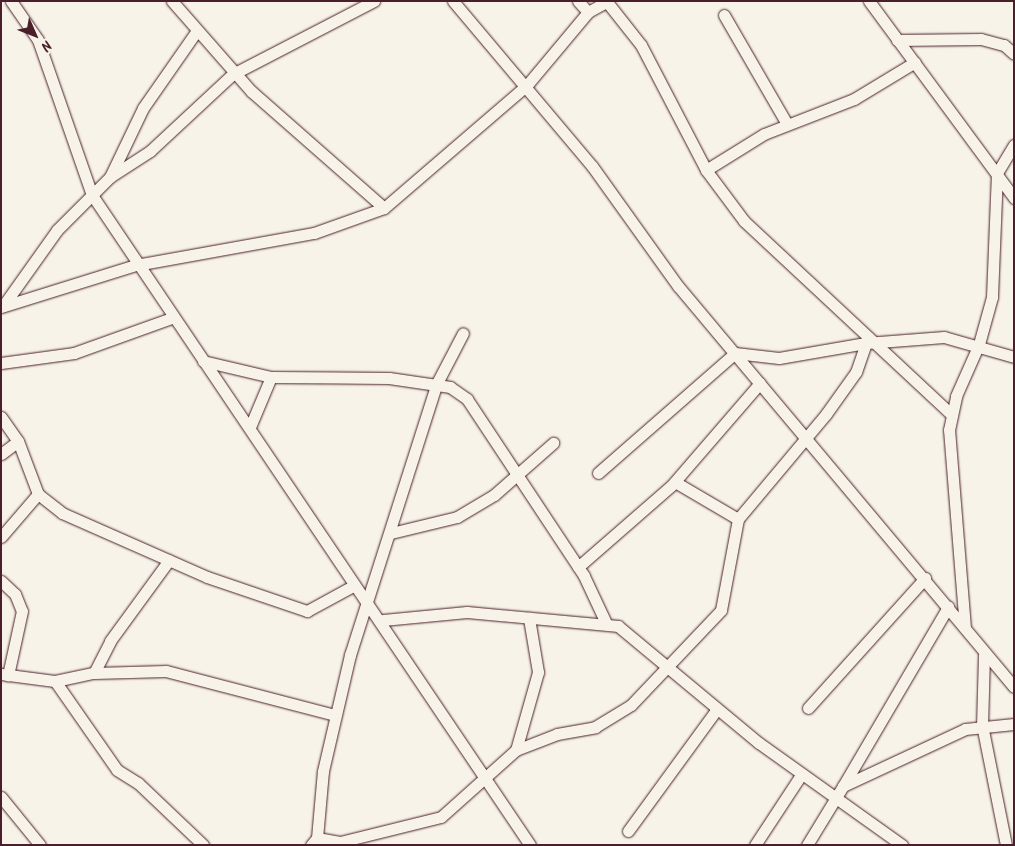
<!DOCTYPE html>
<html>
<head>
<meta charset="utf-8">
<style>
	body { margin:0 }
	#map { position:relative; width:1015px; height:846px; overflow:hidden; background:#f7f3e8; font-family:Kalam,sans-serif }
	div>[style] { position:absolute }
	.roads { filter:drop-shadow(0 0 1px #4a1f2b) drop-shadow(0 0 1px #4a1f2b) }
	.minor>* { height:11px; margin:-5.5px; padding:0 5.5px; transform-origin:5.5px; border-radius:5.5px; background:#f7f3e8 }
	span { translate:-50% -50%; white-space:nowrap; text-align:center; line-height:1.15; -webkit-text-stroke:4.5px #f7f3e8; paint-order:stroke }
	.frame { position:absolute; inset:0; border:2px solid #4a1f2b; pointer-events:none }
	.north { position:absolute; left:10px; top:10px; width:50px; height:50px; -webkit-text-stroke:4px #f7f3e8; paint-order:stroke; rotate:134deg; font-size:14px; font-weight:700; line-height:20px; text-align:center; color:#4a1f2b }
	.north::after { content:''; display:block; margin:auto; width:18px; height:22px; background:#4a1f2b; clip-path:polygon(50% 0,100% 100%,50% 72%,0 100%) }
</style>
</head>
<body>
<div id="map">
	<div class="roads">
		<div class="minor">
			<i style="left:11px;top:1px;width:47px;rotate:55.3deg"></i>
			<i style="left:38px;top:40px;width:164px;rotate:70.8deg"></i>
			<i style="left:92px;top:195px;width:784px;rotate:56.03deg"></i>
			<i style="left:172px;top:1px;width:120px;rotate:48.7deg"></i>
			<i style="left:251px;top:91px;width:177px;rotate:41.3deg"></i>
			<i style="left:453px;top:1px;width:216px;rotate:49.9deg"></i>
			<i style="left:592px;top:166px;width:148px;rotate:54.4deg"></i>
			<i style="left:678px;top:286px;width:523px;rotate:50.04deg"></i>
			<i style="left:578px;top:1px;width:15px;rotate:48deg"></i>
			<i style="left:869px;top:1px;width:245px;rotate:53.6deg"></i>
			<i style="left:607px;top:2px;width:55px;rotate:51.7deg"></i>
			<i style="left:641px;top:45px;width:141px;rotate:62.5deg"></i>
			<i style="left:706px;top:170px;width:64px;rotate:53.3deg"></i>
			<i style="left:744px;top:221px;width:284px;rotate:43deg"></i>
			<i style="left:724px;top:15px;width:126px;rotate:60deg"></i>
			<i style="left:897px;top:40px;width:84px;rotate:-0.7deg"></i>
			<i style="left:981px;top:39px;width:24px;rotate:15deg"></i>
			<i style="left:1004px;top:45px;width:13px;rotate:42deg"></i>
			<i style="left:706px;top:170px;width:68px;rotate:-31.8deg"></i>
			<i style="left:764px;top:134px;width:97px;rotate:-21.3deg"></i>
			<i style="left:854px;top:99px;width:71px;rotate:-31.2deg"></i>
			<i style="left:110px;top:177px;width:48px;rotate:-33deg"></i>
			<i style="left:150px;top:151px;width:113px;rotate:-42.9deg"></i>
			<i style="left:233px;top:74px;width:159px;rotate:-27.4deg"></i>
			<i style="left:3px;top:306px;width:93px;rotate:-54.6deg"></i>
			<i style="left:57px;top:230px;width:75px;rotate:-45deg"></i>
			<i style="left:110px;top:177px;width:76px;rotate:-64.4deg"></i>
			<i style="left:143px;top:108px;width:93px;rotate:-55.1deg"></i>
			<i style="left:1px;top:307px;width:141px;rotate:-17.3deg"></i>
			<i style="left:136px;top:265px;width:181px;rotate:-10.2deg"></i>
			<i style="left:314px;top:233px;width:74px;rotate:-19.7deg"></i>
			<i style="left:384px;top:208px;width:189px;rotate:-40.7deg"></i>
			<i style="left:527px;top:85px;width:95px;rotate:-50.1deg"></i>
			<i style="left:588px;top:12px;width:23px;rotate:-29deg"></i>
			<i style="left:203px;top:361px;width:70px;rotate:13.2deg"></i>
			<i style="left:271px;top:377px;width:118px;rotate:0.5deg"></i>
			<i style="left:389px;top:378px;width:62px;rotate:8.4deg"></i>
			<i style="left:450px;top:387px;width:21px;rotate:35deg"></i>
			<i style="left:467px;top:399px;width:212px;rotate:56.5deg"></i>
			<i style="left:584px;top:576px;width:52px;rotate:64.9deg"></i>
			<i style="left:1px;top:363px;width:74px;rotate:-7.8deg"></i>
			<i style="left:74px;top:353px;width:104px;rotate:-19.7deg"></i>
			<i style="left:1px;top:417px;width:29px;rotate:55deg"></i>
			<i style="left:18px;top:441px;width:57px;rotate:69.3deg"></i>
			<i style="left:38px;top:494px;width:31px;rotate:38deg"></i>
			<i style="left:62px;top:513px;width:158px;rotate:23.8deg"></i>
			<i style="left:207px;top:577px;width:106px;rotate:18.8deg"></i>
			<i style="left:307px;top:611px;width:52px;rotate:-28.5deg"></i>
			<i style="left:250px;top:427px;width:54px;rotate:-67.2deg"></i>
			<i style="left:1px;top:454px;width:21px;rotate:-37deg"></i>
			<i style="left:598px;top:473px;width:182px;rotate:-41.2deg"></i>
			<i style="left:735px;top:353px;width:44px;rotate:6.5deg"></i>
			<i style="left:779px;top:358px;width:88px;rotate:-9.8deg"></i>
			<i style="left:866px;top:343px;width:78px;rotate:-4.4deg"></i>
			<i style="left:944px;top:337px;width:73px;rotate:15.9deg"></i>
			<i style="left:675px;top:482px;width:73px;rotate:30.4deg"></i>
			<i style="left:391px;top:533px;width:68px;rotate:-13.6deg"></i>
			<i style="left:457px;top:517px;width:43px;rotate:-30.7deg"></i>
			<i style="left:494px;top:495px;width:79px;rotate:-41.4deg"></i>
			<i style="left:1px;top:537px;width:57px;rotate:-49.3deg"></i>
			<i style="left:578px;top:567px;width:123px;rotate:-41.1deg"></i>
			<i style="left:671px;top:486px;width:136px;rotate:-49.2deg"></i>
			<i style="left:1px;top:581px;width:19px;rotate:43deg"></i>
			<i style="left:15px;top:594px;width:18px;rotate:68deg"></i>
			<i style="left:22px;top:611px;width:66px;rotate:102.3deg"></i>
			<i style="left:383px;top:620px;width:84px;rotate:-5.4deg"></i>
			<i style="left:467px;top:612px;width:152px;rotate:5.3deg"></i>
			<i style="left:618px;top:626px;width:183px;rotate:39.7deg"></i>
			<i style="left:759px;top:743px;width:176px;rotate:35.5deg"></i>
			<i style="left:965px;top:628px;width:199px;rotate:-94.6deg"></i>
			<i style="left:949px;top:430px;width:35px;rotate:-78deg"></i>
			<i style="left:956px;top:396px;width:57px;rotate:-66.1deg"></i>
			<i style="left:979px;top:344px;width:49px;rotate:-74.5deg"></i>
			<i style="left:992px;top:297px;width:124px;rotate:-87.7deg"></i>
			<i style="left:997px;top:173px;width:33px;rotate:-59deg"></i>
			<i style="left:984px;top:655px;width:70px;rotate:91.6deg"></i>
			<i style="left:982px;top:725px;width:122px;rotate:78.7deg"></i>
			<i style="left:94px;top:673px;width:36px;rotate:-63deg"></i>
			<i style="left:110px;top:641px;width:100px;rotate:-53.9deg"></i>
			<i style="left:1px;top:674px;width:54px;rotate:7.4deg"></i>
			<i style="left:55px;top:681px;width:40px;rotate:-12deg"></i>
			<i style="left:94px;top:673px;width:72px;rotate:-1.6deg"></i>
			<i style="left:166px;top:671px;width:175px;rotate:14.6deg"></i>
			<i style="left:55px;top:681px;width:108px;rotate:55.1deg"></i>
			<i style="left:117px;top:770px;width:25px;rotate:32deg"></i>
			<i style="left:138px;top:783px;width:90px;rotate:43.6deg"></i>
			<i style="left:808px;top:708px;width:175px;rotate:-48deg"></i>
			<i style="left:516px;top:750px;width:81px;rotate:-74.2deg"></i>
			<i style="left:538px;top:672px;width:55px;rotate:-99.5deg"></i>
			<i style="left:843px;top:786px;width:208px;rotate:-59.6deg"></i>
			<i style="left:1px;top:797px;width:62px;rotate:50.9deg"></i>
			<i style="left:628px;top:831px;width:151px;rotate:-53.9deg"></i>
			<i style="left:317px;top:838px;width:23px;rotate:10deg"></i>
			<i style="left:340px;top:842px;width:104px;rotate:-13.9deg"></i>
			<i style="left:441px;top:817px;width:101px;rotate:-41.8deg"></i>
			<i style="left:516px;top:750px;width:44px;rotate:-21.3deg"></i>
			<i style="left:557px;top:734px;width:39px;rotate:-10deg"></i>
			<i style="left:595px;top:727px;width:42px;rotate:-31.4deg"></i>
			<i style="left:631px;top:705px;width:131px;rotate:-46.5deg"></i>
			<i style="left:721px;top:610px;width:93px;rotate:-79.4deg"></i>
			<i style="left:738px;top:519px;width:137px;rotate:-50deg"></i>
			<i style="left:826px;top:414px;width:52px;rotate:-54.5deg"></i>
			<i style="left:856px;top:372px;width:31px;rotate:-71deg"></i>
			<i style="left:311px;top:845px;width:9px;rotate:-49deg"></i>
			<i style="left:317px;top:838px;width:67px;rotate:-84.9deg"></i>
			<i style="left:323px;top:771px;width:119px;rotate:-76.9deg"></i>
			<i style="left:350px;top:655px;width:286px;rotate:-72.3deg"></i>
			<i style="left:437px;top:383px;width:56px;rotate:-62.5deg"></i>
			<i style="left:755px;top:845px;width:84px;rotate:-56.7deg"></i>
			<i style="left:807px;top:845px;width:69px;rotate:-58.6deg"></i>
			<i style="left:843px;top:786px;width:135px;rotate:-25deg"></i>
			<i style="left:965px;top:729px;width:49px;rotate:-5.8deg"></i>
		</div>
	</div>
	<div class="frame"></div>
	<div class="north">N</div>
</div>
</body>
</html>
